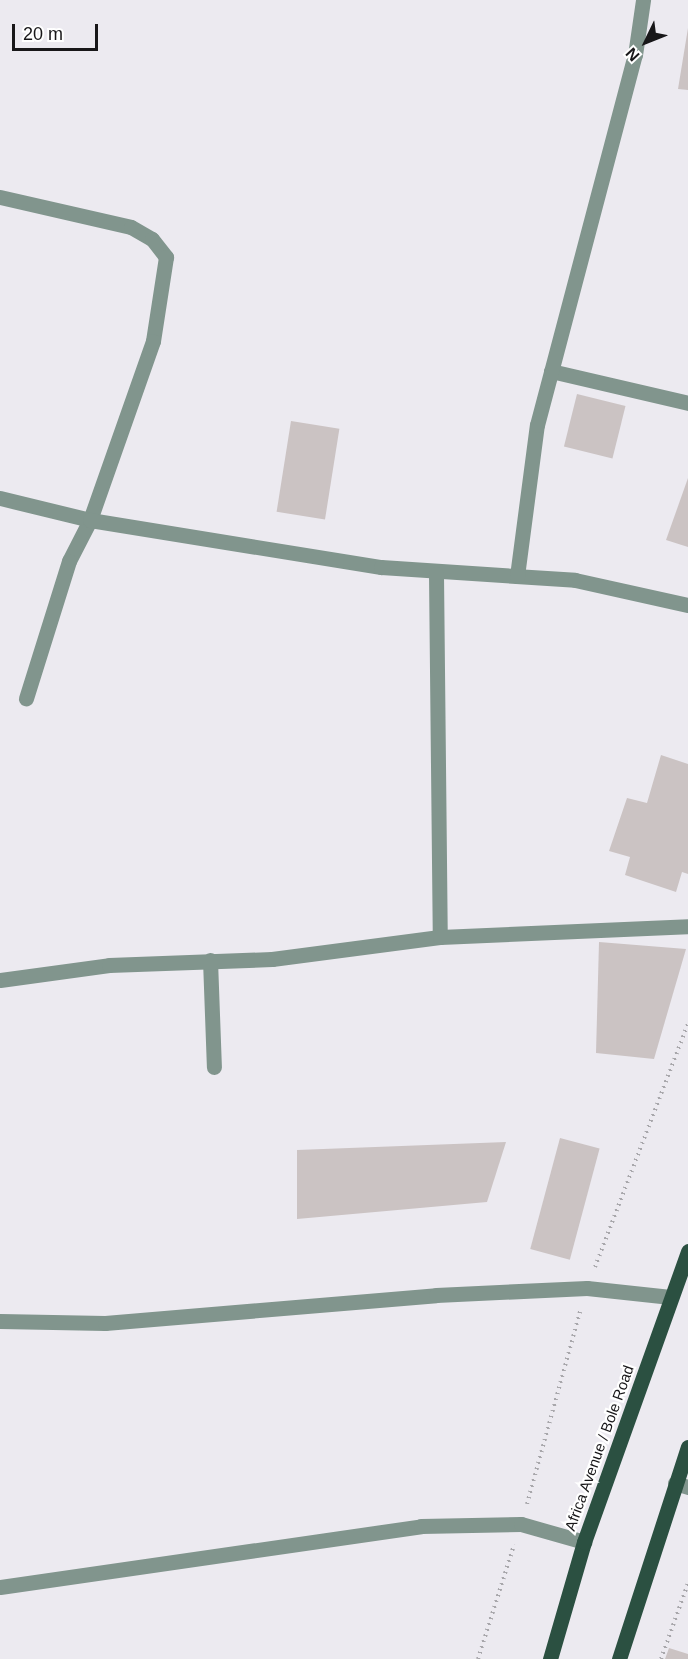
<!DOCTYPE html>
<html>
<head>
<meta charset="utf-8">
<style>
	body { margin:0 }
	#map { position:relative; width:688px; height:1659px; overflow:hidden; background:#eceaf0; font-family:Arial,sans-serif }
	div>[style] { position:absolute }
	.building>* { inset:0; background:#cbc3c3; transform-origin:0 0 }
	.path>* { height:4px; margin-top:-2px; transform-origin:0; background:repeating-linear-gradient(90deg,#a8a7ab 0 1.5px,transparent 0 6px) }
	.minor>* { height:15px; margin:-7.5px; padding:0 7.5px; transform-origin:7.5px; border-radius:7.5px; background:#81958d }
	.major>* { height:15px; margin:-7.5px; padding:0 7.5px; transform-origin:7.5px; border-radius:7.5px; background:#2b5041 }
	span { translate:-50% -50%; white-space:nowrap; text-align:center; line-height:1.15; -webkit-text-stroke:4.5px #fff; paint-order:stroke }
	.street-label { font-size:15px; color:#181719 }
	.north { position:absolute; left:616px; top:12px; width:60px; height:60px; -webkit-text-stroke:4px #fff; paint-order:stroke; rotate:227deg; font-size:16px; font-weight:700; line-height:24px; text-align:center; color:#181719 }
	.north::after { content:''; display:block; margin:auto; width:21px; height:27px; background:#181719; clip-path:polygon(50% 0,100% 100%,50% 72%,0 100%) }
	.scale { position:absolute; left:12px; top:24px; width:86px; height:27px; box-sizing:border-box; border:3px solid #181719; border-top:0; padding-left:8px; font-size:18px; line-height:21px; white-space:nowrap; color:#181719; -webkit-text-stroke:4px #fff; paint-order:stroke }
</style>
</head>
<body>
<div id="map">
	<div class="building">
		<i style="clip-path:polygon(688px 28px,688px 90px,678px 89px)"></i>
		<i style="left:577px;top:394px;width:50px;height:54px;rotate:14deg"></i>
		<i style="left:291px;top:421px;width:49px;height:92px;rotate:9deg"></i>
		<i style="clip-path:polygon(688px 478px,688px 547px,666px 540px)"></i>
		<i style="clip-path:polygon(661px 755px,688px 764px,688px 874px,682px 872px,676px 892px,625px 875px,630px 857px,609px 851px,627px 798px,647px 803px)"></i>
		<i style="clip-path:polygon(599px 942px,686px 949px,654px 1059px,596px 1053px)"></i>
		<i style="left:560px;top:1138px;width:41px;height:115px;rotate:15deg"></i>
		<i style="clip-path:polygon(506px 1142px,487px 1202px,297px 1219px,297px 1150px)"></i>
		<i style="clip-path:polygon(669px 1648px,688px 1654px,688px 1659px,665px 1659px)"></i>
	</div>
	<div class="path">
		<i style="left:595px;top:1267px;width:260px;rotate:-69.1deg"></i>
		<i style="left:527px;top:1504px;width:203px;rotate:-74.6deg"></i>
		<i style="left:478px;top:1659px;width:120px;rotate:-72.5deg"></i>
		<i style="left:661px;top:1659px;width:81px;rotate:-70.4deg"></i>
	</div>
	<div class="minor">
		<i style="left:0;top:197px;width:134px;rotate:12.9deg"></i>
		<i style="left:131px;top:227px;width:24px;rotate:30deg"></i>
		<i style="left:152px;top:239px;width:23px;rotate:52deg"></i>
		<i style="left:166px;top:257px;width:85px;rotate:98.8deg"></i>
		<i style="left:153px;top:341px;width:190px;rotate:109.4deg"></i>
		<i style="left:90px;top:520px;width:46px;rotate:117.1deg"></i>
		<i style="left:69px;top:561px;width:144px;rotate:107.4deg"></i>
		<i style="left:551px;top:371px;width:141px;rotate:13.1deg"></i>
		<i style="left:0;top:498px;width:93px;rotate:13.7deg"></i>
		<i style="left:90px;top:520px;width:295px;rotate:9.2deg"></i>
		<i style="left:381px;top:567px;width:194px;rotate:3.8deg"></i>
		<i style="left:575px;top:580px;width:116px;rotate:12.5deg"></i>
		<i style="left:436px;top:574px;width:363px;rotate:89.4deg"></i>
		<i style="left:517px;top:576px;width:152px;rotate:-82.5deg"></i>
		<i style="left:537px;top:425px;width:383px;rotate:-75.2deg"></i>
		<i style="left:635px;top:55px;width:56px;rotate:-81.7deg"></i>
		<i style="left:210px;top:960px;width:107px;rotate:87.9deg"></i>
		<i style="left:0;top:980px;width:110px;rotate:-7.8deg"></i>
		<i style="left:109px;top:965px;width:163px;rotate:-2.1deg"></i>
		<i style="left:272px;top:959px;width:169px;rotate:-7.5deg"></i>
		<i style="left:440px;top:937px;width:248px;rotate:-2.5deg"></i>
		<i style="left:0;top:1321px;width:105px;rotate:1.1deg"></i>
		<i style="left:105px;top:1323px;width:332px;rotate:-4.8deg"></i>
		<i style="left:436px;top:1295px;width:151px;rotate:-2.7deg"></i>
		<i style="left:587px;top:1288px;width:84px;rotate:6.1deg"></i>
		<i style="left:675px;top:1483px;width:14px;rotate:17deg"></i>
		<i style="left:0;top:1587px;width:425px;rotate:-8.2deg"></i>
		<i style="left:421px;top:1526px;width:100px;rotate:-1.1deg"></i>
		<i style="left:521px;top:1524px;width:66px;rotate:15.9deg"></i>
	</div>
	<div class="major">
		<i style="left:550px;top:1659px;width:122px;rotate:-73.8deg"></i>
		<i style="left:584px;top:1542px;width:309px;rotate:-70.3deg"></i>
		<i style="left:619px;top:1659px;width:223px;rotate:-72deg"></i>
	</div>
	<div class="street-label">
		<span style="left:599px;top:1448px;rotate:-70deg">Africa Avenue / Bole Road</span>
	</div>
	<div class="north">N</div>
	<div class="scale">20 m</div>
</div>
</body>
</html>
